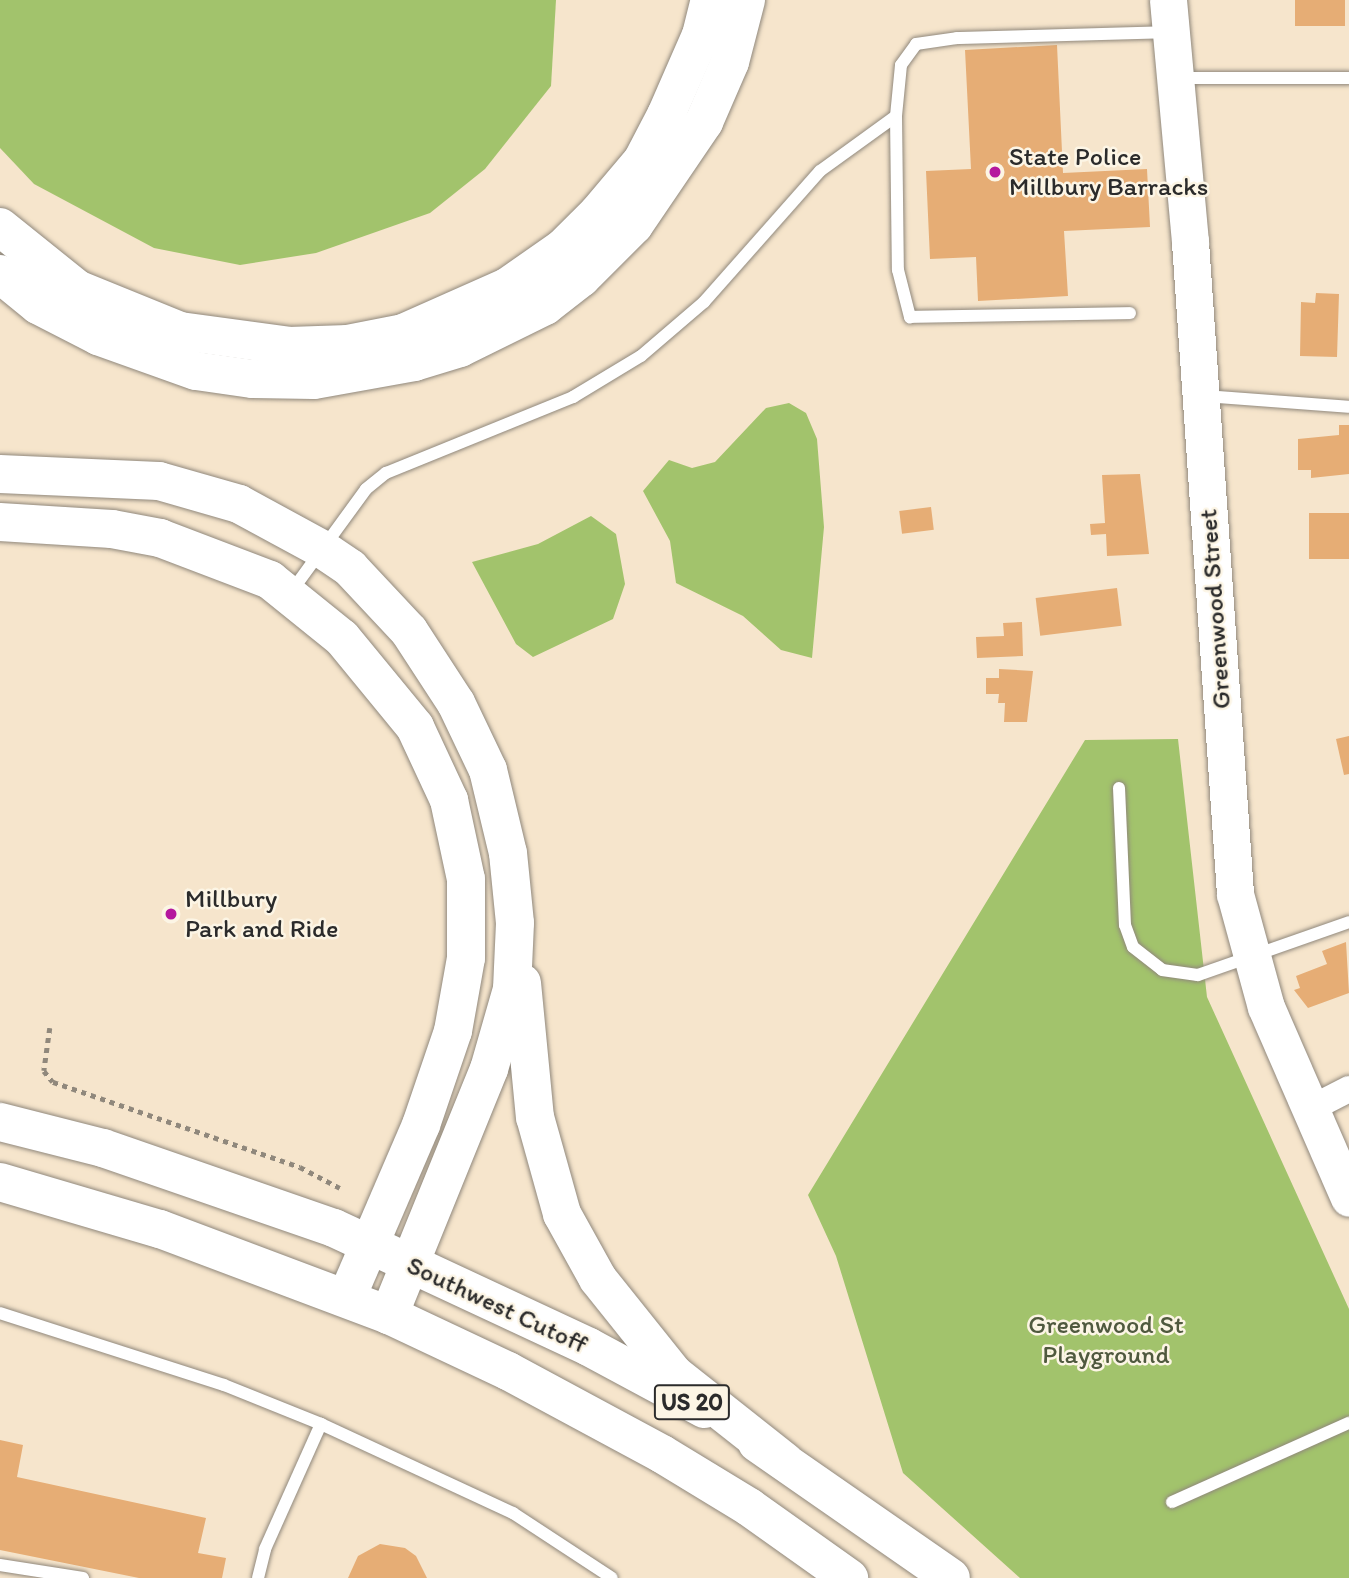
<!DOCTYPE html>
<html>
<head>
<meta charset="utf-8">
<style>
	body { margin:0 }
	#map { position:relative; width:1349px; height:1578px; overflow:hidden; background:#f6e5cc; font-family:Itim,sans-serif }
	div>[style] { position:absolute }
	.green>* { inset:0; background:#a2c36c }
	.building>* { inset:0; background:#e6ad75; transform-origin:0 0 }
	.path>* { height:4.5px; margin-top:-2.25px; transform-origin:0; background:repeating-linear-gradient(90deg,#90887c 0 5px,transparent 0 10px) }
	.roads { filter:drop-shadow(0 0 2px #90887c) drop-shadow(0 0 2px #90887c) }
	.lane>* { height:12px; margin:-6px; padding:0 6px; transform-origin:6px; border-radius:6px; background:#fff }
	.street>* { height:26px; margin:-13px; padding:0 13px; transform-origin:13px; border-radius:13px; background:#fff }
	.secondary>* { height:37px; margin:-18.5px; padding:0 18.5px; transform-origin:18.5px; border-radius:18.5px; background:#fff }
	.primary>* { height:38px; margin:-19px; padding:0 19px; transform-origin:19px; border-radius:19px; background:#fff }
	.highway>* { height:38px; margin:-19px; padding:0 19px; transform-origin:19px; border-radius:19px; background:#fff }
	.dots>* { width:19px; height:19px; translate:-50% -50%; box-sizing:border-box; border:4px solid #fcf5e5; border-radius:50% }
	span { translate:-50% -50%; white-space:nowrap; text-align:center; line-height:1.15; -webkit-text-stroke:5px #fcf5e5; paint-order:stroke }
	.shield-label span { padding:2px 5px; background:#fcf5e5; border:2px solid; border-radius:5px; -webkit-text-stroke-width:0 }
	.shield-label { font-size:24px; color:#2b2b2b; font-weight:700 }
	.poi-label { font-size:26px; color:#2b2b2b }
	.left { translate:0 -50%; text-align:left }
	.street-label { font-size:26px; color:#2b2b2b }
	.park-label { font-size:26px; color:#4f593e }
</style>
</head>
<body>
<div id="map">
	<div class="green">
		<i style="clip-path:polygon(0 0,556px 0,551px 86px,485px 169px,430px 213px,316px 253px,240px 265px,154px 248px,34px 184px,0 148px)"></i>
		<i style="clip-path:polygon(789px 403px,806px 413px,817px 439px,824px 527px,812px 658px,781px 650px,743px 616px,676px 583px,670px 541px,643px 491px,669px 460px,692px 468px,715px 462px,766px 408px)"></i>
		<i style="clip-path:polygon(591px 516px,616px 534px,625px 584px,613px 619px,533px 657px,516px 644px,472px 562px,538px 544px)"></i>
		<i style="clip-path:polygon(1178px 739px,1207px 997px,1349px 1309px,1349px 1578px,1020px 1578px,903px 1473px,836px 1256px,808px 1195px,1085px 740px)"></i>
	</div>
	<div class="building">
		<i style="left:1295px;top:0;width:50px;height:26px"></i>
		<i style="clip-path:polygon(1057px 45px,1063px 173px,1147px 169px,1150px 227px,1064px 231px,1068px 296px,978px 301px,976px 257px,930px 259px,926px 171px,971px 169px,965px 50px)"></i>
		<i style="clip-path:polygon(1316px 293px,1339px 294px,1337px 357px,1300px 356px,1301px 302px,1315px 303px)"></i>
		<i style="clip-path:polygon(1339px 425px,1349px 425px,1349px 474px,1311px 478px,1311px 470px,1298px 470px,1298px 439px,1339px 435px)"></i>
		<i style="clip-path:polygon(1140px 474px,1149px 554px,1107px 556px,1106px 534px,1091px 535px,1090px 524px,1105px 523px,1102px 475px)"></i>
		<i style="left:931px;top:507px;width:23px;height:32px;rotate:83deg"></i>
		<i style="left:1349px;top:513px;width:46px;height:40px;rotate:90deg"></i>
		<i style="left:1117px;top:588px;width:38px;height:82px;rotate:83deg"></i>
		<i style="clip-path:polygon(1022px 622px,1023px 656px,977px 658px,976px 637px,1004px 636px,1003px 623px)"></i>
		<i style="clip-path:polygon(999px 669px,1033px 671px,1027px 722px,1004px 722px,1005px 703px,998px 703px,999px 694px,986px 694px,986px 678px,999px 678px)"></i>
		<i style="clip-path:polygon(1349px 736px,1349px 774px,1344px 775px,1336px 739px)"></i>
		<i style="clip-path:polygon(1346px 942px,1349px 993px,1308px 1008px,1294px 990px,1300px 988px,1296px 976px,1327px 964px,1322px 951px)"></i>
		<i style="clip-path:polygon(0 1440px,23px 1445px,17px 1477px,206px 1518px,198px 1553px,226px 1558px,222px 1578px,139px 1578px,0 1550px)"></i>
		<i style="clip-path:polygon(380px 1544px,405px 1548px,416px 1556px,427px 1578px,348px 1578px,358px 1556px)"></i>
	</div>
	<div class="path">
		<i style="left:50px;top:1028px;width:43px;rotate:97.9deg"></i>
		<i style="left:44px;top:1071px;width:14px;rotate:51deg"></i>
		<i style="left:53px;top:1082px;width:261px;rotate:19deg"></i>
		<i style="left:300px;top:1167px;width:45px;rotate:27.7deg"></i>
	</div>
	<div class="roads">
		<div class="lane">
			<i style="left:1178px;top:78px;width:171px"></i>
			<i style="left:896px;top:116px;width:154px;rotate:89.3deg"></i>
			<i style="left:898px;top:270px;width:49px;rotate:75.7deg"></i>
			<i style="left:910px;top:317px;width:220px;rotate:-1deg"></i>
			<i style="left:1204px;top:396px;width:145px;rotate:4.3deg"></i>
			<i style="left:291px;top:592px;width:127px;rotate:-53.9deg"></i>
			<i style="left:366px;top:489px;width:26px;rotate:-39deg"></i>
			<i style="left:386px;top:473px;width:202px;rotate:-22.1deg"></i>
			<i style="left:573px;top:397px;width:79px;rotate:-31.1deg"></i>
			<i style="left:641px;top:356px;width:83px;rotate:-40.6deg"></i>
			<i style="left:704px;top:302px;width:175px;rotate:-48.5deg"></i>
			<i style="left:820px;top:171px;width:94px;rotate:-35.9deg"></i>
			<i style="left:896px;top:116px;width:51px;rotate:-84.4deg"></i>
			<i style="left:901px;top:65px;width:26px;rotate:-54deg"></i>
			<i style="left:916px;top:44px;width:41px;rotate:-8.3deg"></i>
			<i style="left:957px;top:38px;width:210px;rotate:-1.6deg"></i>
			<i style="left:1119px;top:788px;width:137px;rotate:87.5deg"></i>
			<i style="left:1125px;top:925px;width:23px;rotate:70deg"></i>
			<i style="left:1133px;top:947px;width:37px;rotate:38deg"></i>
			<i style="left:1162px;top:970px;width:36px;rotate:8deg"></i>
			<i style="left:1198px;top:975px;width:160px;rotate:-19.3deg"></i>
			<i style="left:0;top:1313px;width:235px;rotate:17.8deg"></i>
			<i style="left:224px;top:1385px;width:105px;rotate:21.9deg"></i>
			<i style="left:321px;top:1424px;width:212px;rotate:24.9deg"></i>
			<i style="left:513px;top:1513px;width:118px;rotate:33.3deg"></i>
			<i style="left:1172px;top:1502px;width:194px;rotate:-24.1deg"></i>
			<i style="left:0;top:1565px;width:84px;rotate:8.9deg"></i>
			<i style="left:258px;top:1578px;width:30px;rotate:-76deg"></i>
			<i style="left:265px;top:1549px;width:137px;rotate:-65.9deg"></i>
		</div>
		<div class="street">
			<i style="left:1308px;top:1110px;width:46px;rotate:-27.1deg"></i>
		</div>
		<div class="secondary">
			<i style="left:1168px;top:0;width:243px;rotate:84.8deg"></i>
			<i style="left:1190px;top:242px;width:654px;rotate:86.05deg"></i>
			<i style="left:1235px;top:894px;width:117px;rotate:74.7deg"></i>
			<i style="left:1266px;top:1007px;width:208px;rotate:66.5deg"></i>
		</div>
		<div class="primary">
			<i style="left:0;top:1122px;width:106px;rotate:14.2deg"></i>
			<i style="left:103px;top:1148px;width:244px;rotate:19.1deg"></i>
			<i style="left:334px;top:1228px;width:281px;rotate:25deg"></i>
			<i style="left:589px;top:1347px;width:131px;rotate:28.3deg"></i>
			<i style="left:0;top:1182px;width:167px;rotate:16.4deg"></i>
			<i style="left:160px;top:1229px;width:245px;rotate:20.6deg"></i>
			<i style="left:389px;top:1315px;width:132px;rotate:25.2deg"></i>
			<i style="left:508px;top:1371px;width:175px;rotate:28.3deg"></i>
			<i style="left:662px;top:1454px;width:102px;rotate:31.3deg"></i>
			<i style="left:749px;top:1507px;width:123px;rotate:35.4deg"></i>
			<i style="left:757px;top:1443px;width:236px;rotate:34.8deg"></i>
		</div>
		<div class="highway">
			<i style="left:0;top:227px;width:99px;rotate:38.8deg"></i>
			<i style="left:77px;top:289px;width:111px;rotate:22.2deg"></i>
			<i style="left:180px;top:331px;width:110px;rotate:7.8deg"></i>
			<i style="left:289px;top:346px;width:59px;rotate:-1.9deg"></i>
			<i style="left:348px;top:344px;width:56px;rotate:-11.3deg"></i>
			<i style="left:403px;top:333px;width:114px;rotate:-23.9deg"></i>
			<i style="left:507px;top:287px;width:68px;rotate:-34.9deg"></i>
			<i style="left:563px;top:248px;width:49px;rotate:-45deg"></i>
			<i style="left:598px;top:213px;width:68px;rotate:-49.8deg"></i>
			<i style="left:642px;top:161px;width:52px;rotate:-62.4deg"></i>
			<i style="left:666px;top:115px;width:87px;rotate:-66.4deg"></i>
			<i style="left:701px;top:35px;width:36px;rotate:-76deg"></i>
			<i style="left:0;top:274px;width:49px;rotate:39.2deg"></i>
			<i style="left:38px;top:305px;width:68px;rotate:27.3deg"></i>
			<i style="left:98px;top:336px;width:104px;rotate:19.7deg"></i>
			<i style="left:196px;top:371px;width:58px;rotate:8deg"></i>
			<i style="left:253px;top:379px;width:61px;rotate:0.9deg"></i>
			<i style="left:314px;top:380px;width:102px;rotate:-10.2deg"></i>
			<i style="left:414px;top:362px;width:48px;rotate:-16.9deg"></i>
			<i style="left:460px;top:348px;width:95px;rotate:-26.3deg"></i>
			<i style="left:545px;top:306px;width:46px;rotate:-37.9deg"></i>
			<i style="left:581px;top:278px;width:75px;rotate:-45deg"></i>
			<i style="left:634px;top:225px;width:125px;rotate:-55.8deg"></i>
			<i style="left:704px;top:122px;width:65px;rotate:-66.6deg"></i>
			<i style="left:730px;top:62px;width:64px;rotate:-75.5deg"></i>
			<i style="left:0;top:474px;width:159px;rotate:2.5deg"></i>
			<i style="left:159px;top:481px;width:83px;rotate:16deg"></i>
			<i style="left:239px;top:504px;width:94px;rotate:28.5deg"></i>
			<i style="left:322px;top:549px;width:34px;rotate:34deg"></i>
			<i style="left:350px;top:568px;width:86px;rotate:46.9deg"></i>
			<i style="left:409px;top:631px;width:86px;rotate:56.9deg"></i>
			<i style="left:456px;top:703px;width:74px;rotate:64.5deg"></i>
			<i style="left:488px;top:770px;width:85px;rotate:76.5deg"></i>
			<i style="left:508px;top:853px;width:70px;rotate:84.3deg"></i>
			<i style="left:515px;top:923px;width:66px;rotate:92.6deg"></i>
			<i style="left:512px;top:989px;width:83px;rotate:106deg"></i>
			<i style="left:489px;top:1069px;width:266px;rotate:112.1deg"></i>
			<i style="left:0;top:522px;width:112px;rotate:3.6deg"></i>
			<i style="left:112px;top:529px;width:49px;rotate:10.6deg"></i>
			<i style="left:160px;top:538px;width:118px;rotate:20.9deg"></i>
			<i style="left:270px;top:580px;width:92px;rotate:38.9deg"></i>
			<i style="left:342px;top:638px;width:115px;rotate:50.6deg"></i>
			<i style="left:415px;top:727px;width:81px;rotate:65deg"></i>
			<i style="left:449px;top:800px;width:81px;rotate:77.9deg"></i>
			<i style="left:466px;top:879px;width:79px;rotate:90deg"></i>
			<i style="left:466px;top:958px;width:74px;rotate:100.1deg"></i>
			<i style="left:453px;top:1031px;width:99px;rotate:108.8deg"></i>
			<i style="left:421px;top:1125px;width:187px;rotate:113.3deg"></i>
			<i style="left:522px;top:983px;width:135px;rotate:84.5deg"></i>
			<i style="left:535px;top:1117px;width:101px;rotate:74.4deg"></i>
			<i style="left:562px;top:1214px;width:74px;rotate:61deg"></i>
			<i style="left:598px;top:1279px;width:122px;rotate:51.3deg"></i>
			<i style="left:674px;top:1374px;width:140px;rotate:38.3deg"></i>
		</div>
	</div>
	<div class="dots">
		<i style="left:995px;top:172px;background:#b5179e"></i>
		<i style="left:171px;top:914px;background:#b5179e"></i>
	</div>
	<div class="shield-label">
		<span style="left:692px;top:1402px">US 20</span>
	</div>
	<div class="poi-label">
		<span class="left" style="left:1009px;top:172px">State Police<br>Millbury Barracks</span>
		<span class="left" style="left:185px;top:914px">Millbury<br>Park and Ride</span>
	</div>
	<div class="street-label">
		<span style="left:1215px;top:609px;rotate:-94deg">Greenwood Street</span>
		<span style="left:497px;top:1305px;rotate:25deg">Southwest Cutoff</span>
	</div>
	<div class="park-label">
		<span style="left:1106px;top:1340px">Greenwood St<br>Playground</span>
	</div>
</div>
</body>
</html>
